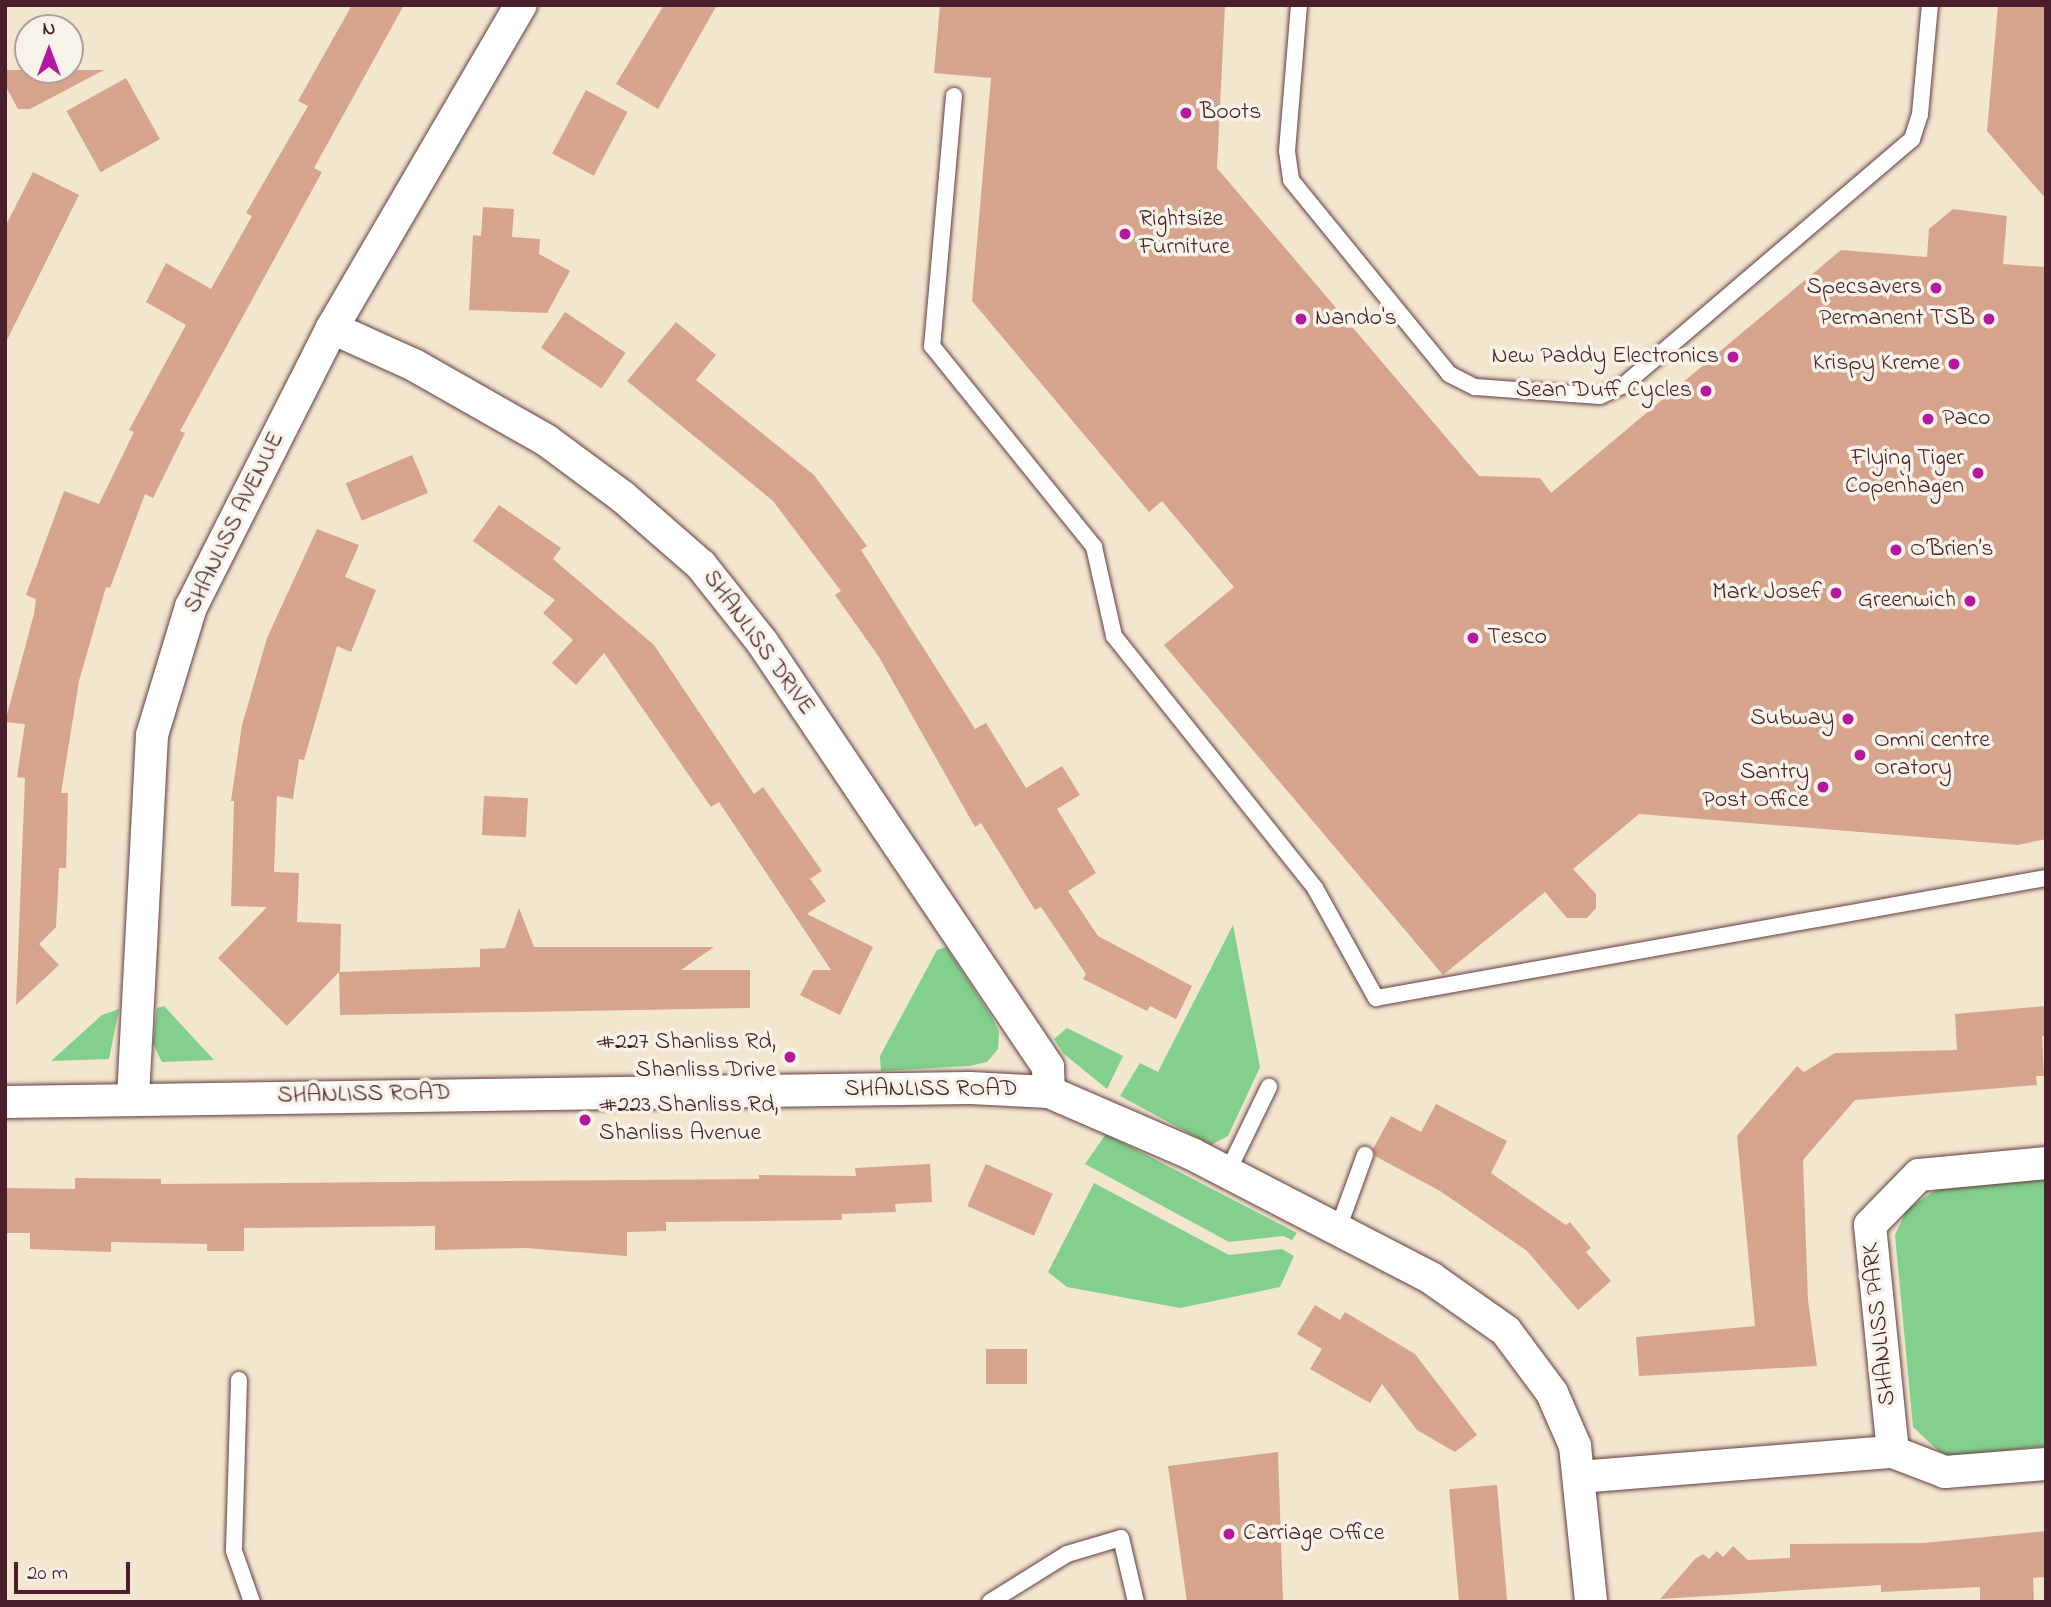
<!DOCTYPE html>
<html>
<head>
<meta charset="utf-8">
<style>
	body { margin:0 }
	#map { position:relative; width:2051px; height:1607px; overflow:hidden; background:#f3e6ce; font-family:"Indie Flower",sans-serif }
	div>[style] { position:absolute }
	.green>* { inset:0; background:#83cf8d }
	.building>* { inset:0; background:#d6a48c; transform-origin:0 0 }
	.roads { filter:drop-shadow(0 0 2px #633d43) drop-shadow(0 0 2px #633d43) }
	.lane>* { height:16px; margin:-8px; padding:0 8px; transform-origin:8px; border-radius:8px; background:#fff }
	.street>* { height:32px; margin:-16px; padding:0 16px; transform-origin:16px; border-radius:16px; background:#fff }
	.dots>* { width:19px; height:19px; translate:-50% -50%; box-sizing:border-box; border:4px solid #f7f3e8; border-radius:50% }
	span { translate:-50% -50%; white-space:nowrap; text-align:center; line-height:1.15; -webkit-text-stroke:7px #f7f3e8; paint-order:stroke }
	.poi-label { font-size:24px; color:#4a1f2b }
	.left { translate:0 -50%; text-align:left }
	.right { translate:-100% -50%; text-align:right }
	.street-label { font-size:24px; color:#4a1f2b }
	.frame { position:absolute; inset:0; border:7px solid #4a1f2b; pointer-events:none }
	.north { position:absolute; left:14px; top:14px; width:70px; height:70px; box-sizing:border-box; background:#f7f3e8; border:2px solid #b29e9c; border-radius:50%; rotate:0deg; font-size:19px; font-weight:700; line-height:28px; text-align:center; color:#4a1f2b }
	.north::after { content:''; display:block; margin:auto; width:24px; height:32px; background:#b5179e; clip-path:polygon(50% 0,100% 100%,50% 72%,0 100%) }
	.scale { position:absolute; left:14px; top:1562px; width:116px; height:32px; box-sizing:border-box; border:4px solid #4a1f2b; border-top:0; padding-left:9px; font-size:21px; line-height:24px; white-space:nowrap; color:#4a1f2b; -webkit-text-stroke:5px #f7f3e8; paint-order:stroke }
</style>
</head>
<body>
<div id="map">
	<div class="green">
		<i style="clip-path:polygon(1233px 925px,1260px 1067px,1228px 1136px,1211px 1145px,1120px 1096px,1140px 1063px,1158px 1072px)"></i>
		<i style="clip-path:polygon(946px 947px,992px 1017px,999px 1032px,998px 1049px,987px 1062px,969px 1066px,881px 1071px,880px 1056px,937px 950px)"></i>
		<i style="clip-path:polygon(164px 1006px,214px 1060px,162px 1062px,153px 1044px,157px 1008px)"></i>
		<i style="clip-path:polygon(119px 1009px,109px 1059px,51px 1061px,102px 1015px)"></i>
		<i style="clip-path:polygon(1067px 1028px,1123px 1056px,1107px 1089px,1064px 1054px,1054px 1039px)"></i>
		<i style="clip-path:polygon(1106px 1134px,1297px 1233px,1292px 1240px,1283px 1236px,1229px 1242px,1085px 1164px)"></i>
		<i style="clip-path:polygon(2046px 1178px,2046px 1446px,1945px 1457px,1913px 1427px,1895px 1235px,1907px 1209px,1939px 1188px)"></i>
		<i style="clip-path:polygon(1094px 1183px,1229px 1255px,1282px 1249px,1294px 1256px,1280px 1287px,1180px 1308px,1067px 1287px,1048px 1272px)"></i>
	</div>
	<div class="building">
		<i style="clip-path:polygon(352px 5px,404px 5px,314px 168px,322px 172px,180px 431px,185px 433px,153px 498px,145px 494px,110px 588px,106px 587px,79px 681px,61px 793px,68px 793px,66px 868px,59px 868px,56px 927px,39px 944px,59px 965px,16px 1005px,25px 778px,17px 777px,25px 724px,5px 722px,34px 614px,36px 599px,26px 595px,64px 491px,99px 504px,134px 432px,129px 430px,186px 325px,146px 302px,166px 263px,211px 289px,252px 216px,246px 213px,308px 106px,298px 101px)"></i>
		<i style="clip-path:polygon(664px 5px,717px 5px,658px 109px,616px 84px)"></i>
		<i style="clip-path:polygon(940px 5px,1225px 5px,1217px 168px,1479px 476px,1540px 478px,1551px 493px,1841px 250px,1927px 257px,1929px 229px,1953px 209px,2007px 216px,2003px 264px,2046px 267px,2046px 839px,2018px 845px,1639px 814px,1573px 869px,1596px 894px,1596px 908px,1587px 918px,1567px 918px,1545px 892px,1443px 975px,1164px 645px,1234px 587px,1162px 501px,1149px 512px,972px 301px,991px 78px,934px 73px)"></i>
		<i style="clip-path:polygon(1998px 5px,2046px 5px,2046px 199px,1987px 131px)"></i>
		<i style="clip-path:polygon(5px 70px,104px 70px,30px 109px,18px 109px,5px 85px)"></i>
		<i style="left:126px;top:78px;width:70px;height:68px;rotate:61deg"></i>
		<i style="left:586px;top:90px;width:47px;height:72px;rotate:28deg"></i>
		<i style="clip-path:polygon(33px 172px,79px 195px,5px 344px,5px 227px)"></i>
		<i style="clip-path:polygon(483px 207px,514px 209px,512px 237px,540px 239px,539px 254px,570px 271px,547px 313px,469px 310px,473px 235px,481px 236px)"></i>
		<i style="left:565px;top:312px;width:73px;height:43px;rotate:34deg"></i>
		<i style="clip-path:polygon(676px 322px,716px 355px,696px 380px,814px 475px,867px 546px,861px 550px,975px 729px,986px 723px,1026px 788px,1062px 766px,1080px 795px,1057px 809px,1096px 873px,1068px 891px,1098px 936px,1192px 986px,1176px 1019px,1150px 1006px,1147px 1011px,1083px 979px,1086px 974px,1041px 907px,1035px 910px,981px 823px,975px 827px,879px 657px,835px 595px,841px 591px,773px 501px,627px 381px)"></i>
		<i style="left:412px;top:455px;width:41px;height:72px;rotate:67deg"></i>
		<i style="clip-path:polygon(499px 505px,561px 548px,553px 559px,654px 645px,754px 794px,763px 787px,822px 871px,810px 879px,826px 901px,807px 914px,873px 947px,840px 1015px,800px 995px,813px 970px,831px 970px,719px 802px,711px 807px,604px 653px,576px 685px,552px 663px,573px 640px,543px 613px,555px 600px,473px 541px)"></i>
		<i style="clip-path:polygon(317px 529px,359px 545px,345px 577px,376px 590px,351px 652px,337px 646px,304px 760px,299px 759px,293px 799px,277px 796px,274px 872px,299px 873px,297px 922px,341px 924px,340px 971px,287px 1026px,218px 958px,267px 907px,231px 906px,234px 801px,231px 801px,242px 725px,267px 638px)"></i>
		<i style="left:484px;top:796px;width:44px;height:39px;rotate:3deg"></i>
		<i style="clip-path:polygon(519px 908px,534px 947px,714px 947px,681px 970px,750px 970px,750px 1008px,340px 1015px,339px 972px,480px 967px,480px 949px,505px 948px)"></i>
		<i style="clip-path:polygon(2046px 1006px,2046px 1036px,2042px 1036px,2044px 1076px,2036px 1076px,2037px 1085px,1855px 1100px,1803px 1160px,1808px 1300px,1817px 1366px,1639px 1376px,1636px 1337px,1755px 1326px,1737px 1136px,1797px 1066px,1804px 1072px,1835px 1053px,1957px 1050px,1955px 1014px)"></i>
		<i style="clip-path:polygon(1436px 1104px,1507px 1141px,1491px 1173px,1566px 1225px,1570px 1222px,1591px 1248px,1586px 1252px,1611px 1281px,1578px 1310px,1527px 1251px,1440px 1191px,1375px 1156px,1373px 1149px,1391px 1116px,1421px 1132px)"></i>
		<i style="clip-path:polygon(930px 1164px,932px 1202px,895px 1204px,896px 1212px,842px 1214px,842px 1220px,666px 1222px,666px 1231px,627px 1232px,627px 1256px,525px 1248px,435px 1250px,435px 1226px,244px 1228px,244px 1251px,207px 1251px,207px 1244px,111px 1242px,111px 1252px,30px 1249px,30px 1233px,5px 1233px,5px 1188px,75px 1189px,75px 1178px,161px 1179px,161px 1184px,759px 1179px,759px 1175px,856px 1176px,855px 1168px)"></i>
		<i style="left:986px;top:1164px;width:73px;height:46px;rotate:24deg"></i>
		<i style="clip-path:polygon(1315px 1305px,1340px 1320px,1345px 1312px,1415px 1354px,1477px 1435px,1455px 1452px,1417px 1430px,1382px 1384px,1370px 1403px,1310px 1369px,1322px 1349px,1297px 1334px)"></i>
		<i style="left:986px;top:1349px;width:41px;height:35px"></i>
		<i style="clip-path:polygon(1278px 1452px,1283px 1602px,1187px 1602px,1168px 1466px)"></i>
		<i style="left:1497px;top:1485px;width:117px;height:48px;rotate:85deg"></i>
		<i style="clip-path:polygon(2046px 1531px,2046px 1577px,2033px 1578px,2034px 1602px,1980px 1602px,1980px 1587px,1881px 1592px,1881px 1585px,1660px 1599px,1695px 1559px,1703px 1554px,1709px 1559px,1717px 1551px,1723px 1557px,1733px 1546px,1748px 1560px,1790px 1558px,1790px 1544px,1924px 1543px)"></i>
	</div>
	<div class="roads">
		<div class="lane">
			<i style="left:1299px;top:5px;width:146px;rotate:94.7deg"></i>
			<i style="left:1287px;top:151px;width:29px;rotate:82deg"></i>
			<i style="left:1291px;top:180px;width:250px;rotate:50.8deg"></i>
			<i style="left:1449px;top:374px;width:29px;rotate:27deg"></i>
			<i style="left:1475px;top:387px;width:125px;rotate:4.1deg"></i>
			<i style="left:1600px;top:396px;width:26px;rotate:-25deg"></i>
			<i style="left:1624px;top:385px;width:379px;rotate:-40.5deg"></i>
			<i style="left:1912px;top:139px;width:26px;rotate:-72deg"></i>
			<i style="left:1920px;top:114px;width:109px;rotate:-84.8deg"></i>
			<i style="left:954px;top:96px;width:251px;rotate:95deg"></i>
			<i style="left:932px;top:346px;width:258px;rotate:51.1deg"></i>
			<i style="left:1094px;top:547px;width:91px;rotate:77.3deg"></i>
			<i style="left:1114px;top:636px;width:322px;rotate:51.4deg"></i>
			<i style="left:1315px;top:888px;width:126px;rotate:61deg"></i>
			<i style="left:1376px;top:998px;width:681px;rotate:-10.15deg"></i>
			<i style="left:1227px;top:1173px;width:96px;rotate:-64deg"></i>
			<i style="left:1338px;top:1229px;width:79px;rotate:-70deg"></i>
			<i style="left:239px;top:1380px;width:171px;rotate:91.7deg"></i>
			<i style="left:234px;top:1551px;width:54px;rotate:70.6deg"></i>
			<i style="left:990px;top:1602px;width:91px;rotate:-31.9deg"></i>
			<i style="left:1067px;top:1554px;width:56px;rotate:-16.5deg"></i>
			<i style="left:1121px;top:1538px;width:66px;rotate:76.8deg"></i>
		</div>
		<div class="street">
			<i style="left:332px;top:328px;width:90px;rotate:24.3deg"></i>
			<i style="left:414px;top:365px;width:152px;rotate:29.6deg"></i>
			<i style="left:546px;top:440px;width:96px;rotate:36.5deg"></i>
			<i style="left:623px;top:497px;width:103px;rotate:41.1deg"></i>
			<i style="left:701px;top:565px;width:98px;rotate:51.6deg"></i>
			<i style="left:762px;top:642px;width:512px;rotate:56.06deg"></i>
			<i style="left:1048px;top:1067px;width:25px;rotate:88deg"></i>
			<i style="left:133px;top:1098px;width:363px;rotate:-87deg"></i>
			<i style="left:152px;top:735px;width:134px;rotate:-73.1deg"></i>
			<i style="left:191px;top:607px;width:313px;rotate:-63.2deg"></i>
			<i style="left:332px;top:328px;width:374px;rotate:-59.7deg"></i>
			<i style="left:5px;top:1102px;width:965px;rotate:-0.83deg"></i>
			<i style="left:970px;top:1088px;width:79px;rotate:2.9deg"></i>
			<i style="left:1049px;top:1092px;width:156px;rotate:23.4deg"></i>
			<i style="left:1192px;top:1154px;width:269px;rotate:27.4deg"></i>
			<i style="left:1431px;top:1278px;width:92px;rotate:35.2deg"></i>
			<i style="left:1506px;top:1331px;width:77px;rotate:53.4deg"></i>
			<i style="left:1552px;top:1393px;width:58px;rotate:66.5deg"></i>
			<i style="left:1575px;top:1446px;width:157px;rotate:84.1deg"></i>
			<i style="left:1893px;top:1452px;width:228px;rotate:-95.8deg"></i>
			<i style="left:1870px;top:1225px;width:70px;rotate:-45.6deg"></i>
			<i style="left:1919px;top:1175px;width:128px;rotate:-5.4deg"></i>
			<i style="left:1579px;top:1477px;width:315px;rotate:-4.6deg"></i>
			<i style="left:1893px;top:1452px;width:56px;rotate:21deg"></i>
			<i style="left:1945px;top:1472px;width:101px;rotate:-4.5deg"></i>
		</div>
	</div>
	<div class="dots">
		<i style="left:1186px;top:113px;background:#b5179e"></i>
		<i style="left:1125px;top:234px;background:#b5179e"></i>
		<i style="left:1936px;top:288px;background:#b5179e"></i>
		<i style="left:1301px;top:319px;background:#b5179e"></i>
		<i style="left:1989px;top:319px;background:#b5179e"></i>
		<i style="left:1733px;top:357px;background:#b5179e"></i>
		<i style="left:1954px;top:364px;background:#b5179e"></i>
		<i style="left:1706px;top:391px;background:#b5179e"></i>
		<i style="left:1928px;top:419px;background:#b5179e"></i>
		<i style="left:1978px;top:473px;background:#b5179e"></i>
		<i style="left:1896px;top:550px;background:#b5179e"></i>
		<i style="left:1836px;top:593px;background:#b5179e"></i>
		<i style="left:1970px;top:601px;background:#b5179e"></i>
		<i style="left:1473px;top:638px;background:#b5179e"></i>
		<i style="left:1848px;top:719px;background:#b5179e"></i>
		<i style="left:1860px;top:755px;background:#b5179e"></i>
		<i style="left:1823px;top:787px;background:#b5179e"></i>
		<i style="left:790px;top:1057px;background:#b5179e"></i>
		<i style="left:585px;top:1120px;background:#b5179e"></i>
		<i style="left:1229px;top:1534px;background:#b5179e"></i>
	</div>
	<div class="poi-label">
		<span class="left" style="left:1200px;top:113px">Boots</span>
		<span class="left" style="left:1139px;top:234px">Rightsize<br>Furniture</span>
		<span class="right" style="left:1922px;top:288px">Specsavers</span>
		<span class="left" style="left:1315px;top:319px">Nando's</span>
		<span class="right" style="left:1975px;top:319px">Permanent TSB</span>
		<span class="right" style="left:1719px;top:357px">New Paddy Electronics</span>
		<span class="right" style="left:1940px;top:364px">Krispy Kreme</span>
		<span class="right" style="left:1692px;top:391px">Sean Duff Cycles</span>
		<span class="left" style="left:1942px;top:419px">Paco</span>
		<span class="right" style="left:1964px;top:473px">Flying Tiger<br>Copenhagen</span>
		<span class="left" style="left:1910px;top:550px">O’Brien’s</span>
		<span class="right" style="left:1822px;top:593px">Mark Josef</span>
		<span class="right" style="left:1956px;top:601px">Greenwich</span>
		<span class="left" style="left:1487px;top:638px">Tesco</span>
		<span class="right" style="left:1834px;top:719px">Subway</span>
		<span class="left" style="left:1874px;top:755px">Omni centre<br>Oratory</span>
		<span class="right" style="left:1809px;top:787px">Santry<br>Post Office</span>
		<span class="right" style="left:776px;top:1057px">#227 Shanliss Rd,<br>Shanliss Drive</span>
		<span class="left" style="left:599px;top:1120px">#223 Shanliss Rd,<br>Shanliss Avenue</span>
		<span class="left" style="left:1243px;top:1534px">Carriage Office</span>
	</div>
	<div class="street-label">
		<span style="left:235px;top:523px;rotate:-64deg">SHANLISS AVENUE</span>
		<span style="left:758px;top:643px;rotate:54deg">SHANLISS DRIVE</span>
		<span style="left:931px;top:1090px">SHANLISS ROAD</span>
		<span style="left:364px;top:1095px;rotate:-1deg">SHANLISS ROAD</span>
		<span style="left:1880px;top:1324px;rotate:-96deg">SHANLISS PARK</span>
	</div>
	<div class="frame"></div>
	<div class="north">N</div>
	<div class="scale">20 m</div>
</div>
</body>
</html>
